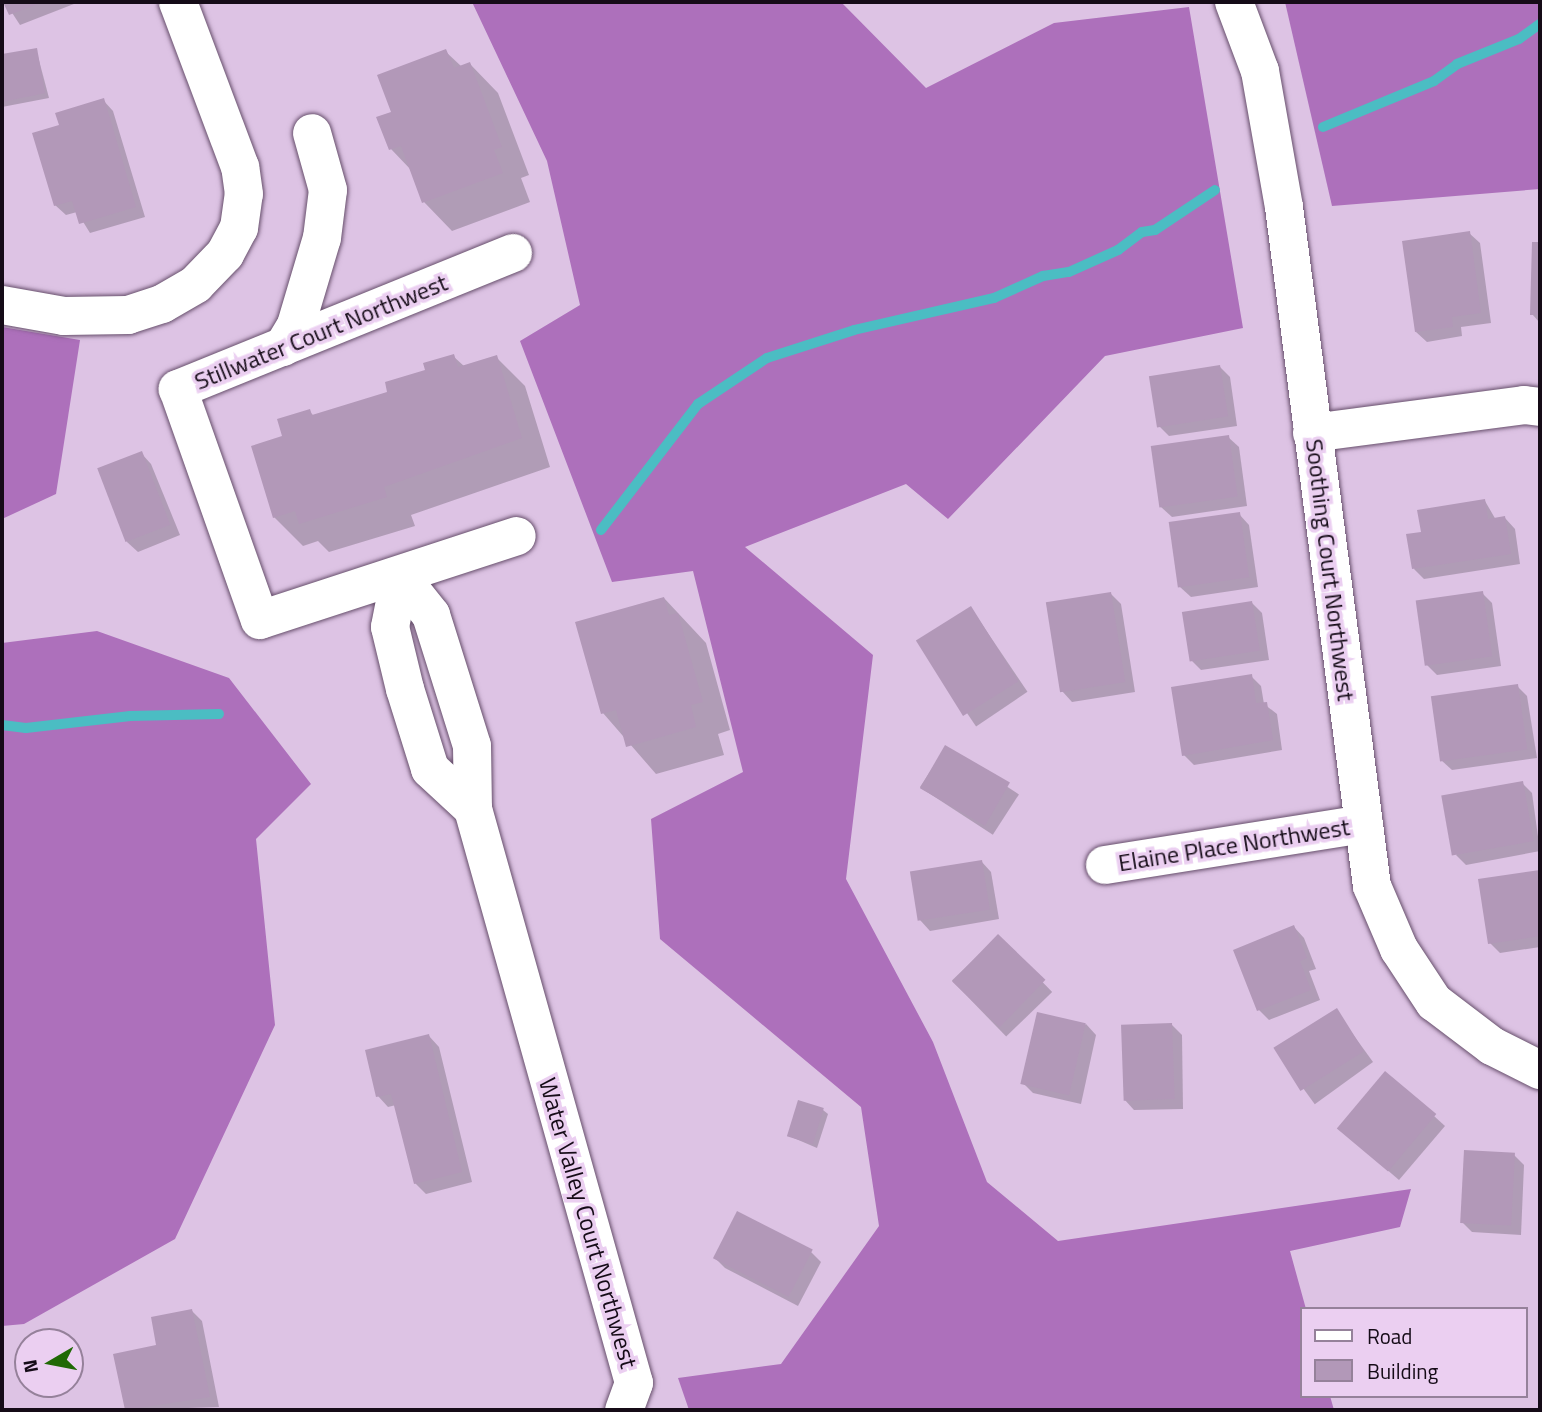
<!DOCTYPE html>
<html>
<head>
<meta charset="utf-8">
<style>
	body { margin:0 }
	#map { position:relative; width:1542px; height:1412px; overflow:hidden; background:#ddc3e4; font-family:"Titillium Web",sans-serif }
	div>[style] { position:absolute }
	.forest>* { inset:0; background:#ad70bb }
	.shadow>* { inset:0; background:#0003; transform-origin:0 0 }
	.stream>* { height:10px; margin:-5px; padding:0 5px; transform-origin:5px; border-radius:5px; background:#4bbdc3 }
	.building>* { inset:0; background:#b298b8; transform-origin:0 0 }
	.roads { filter:drop-shadow(0 0 2px #674f6c) drop-shadow(0 0 2px #674f6c) }
	.street>* { height:38px; margin:-19px; padding:0 19px; transform-origin:19px; border-radius:19px; background:#fff }
	span { translate:-50% -50%; white-space:nowrap; text-align:center; line-height:1.15; -webkit-text-stroke:7px #ebcff1; paint-order:stroke }
	.street-label { font-size:24px; color:#150b17 }
	.frame { position:absolute; inset:0; border:4px solid #150b17; pointer-events:none }
	.legend { position:absolute; left:1300px; top:1307px; width:228px; height:91px; box-sizing:border-box; background:#ebcff1; border:2px solid #95819a; margin:0; padding:9px 12px; list-style:none; font-size:21px; color:#150b17 }
	.legend li { display:flex; align-items:center; gap:14px; height:35px }
	.legend b { width:35px; border:2px solid #95819a }
	.north { position:absolute; left:14px; top:1328px; width:70px; height:70px; box-sizing:border-box; background:#ebcff1; border:2px solid #95819a; border-radius:50%; rotate:260deg; font-size:19px; font-weight:700; line-height:28px; text-align:center; color:#150b17 }
	.north::after { content:''; display:block; margin:auto; width:24px; height:32px; background:#206905; clip-path:polygon(50% 0,100% 100%,50% 72%,0 100%) }
</style>
</head>
<body>
<div id="map">
	<div class="forest">
		<i style="clip-path:polygon(472px 2px,841px 2px,926px 88px,1054px 23px,1189px 7px,1243px 328px,1105px 356px,948px 519px,906px 484px,745px 547px,873px 655px,846px 879px,933px 1042px,987px 1182px,1058px 1241px,1411px 1189px,1400px 1227px,1290px 1251px,1306px 1309px,1302px 1309px,1302px 1396px,1330px 1396px,1334px 1410px,689px 1410px,678px 1378px,781px 1364px,879px 1226px,861px 1107px,660px 939px,651px 819px,743px 772px,693px 571px,612px 582px,520px 341px,580px 305px,547px 161px)"></i>
		<i style="clip-path:polygon(1285px 2px,1540px 2px,1540px 189px,1332px 206px)"></i>
		<i style="clip-path:polygon(2px 327px,80px 340px,56px 494px,2px 519px)"></i>
		<i style="clip-path:polygon(97px 631px,229px 678px,311px 784px,256px 839px,275px 1025px,175px 1239px,24px 1324px,2px 1326px,2px 643px)"></i>
	</div>
	<div class="shadow">
		<i style="clip-path:polygon(5px 2px,79px 2px,20px 25px)"></i>
		<i style="clip-path:polygon(36px 49px,49px 98px,2px 107px,2px 56px)"></i>
		<i style="clip-path:polygon(445px 51px,462px 67px,470px 64px,498px 93px,529px 175px,521px 178px,530px 202px,452px 231px,424px 202px,412px 171px,391px 149px,393px 113px)"></i>
		<i style="clip-path:polygon(103px 100px,113px 111px,145px 217px,90px 233px,77px 212px,66px 215px,55px 205px,62px 127px)"></i>
		<i style="clip-path:polygon(1469px 233px,1480px 243px,1491px 323px,1461px 327px,1462px 336px,1427px 342px,1416px 332px)"></i>
		<i style="clip-path:polygon(1534px 243px,1540px 244px,1540px 323px,1532px 314px)"></i>
		<i style="clip-path:polygon(453px 356px,465px 367px,496px 357px,525px 386px,550px 467px,411px 515px,415px 526px,329px 552px,318px 541px,303px 546px,274px 517px,284px 437px,309px 411px,314px 416px,390px 393px)"></i>
		<i style="clip-path:polygon(1220px 367px,1230px 377px,1237px 426px,1169px 436px,1158px 425px)"></i>
		<i style="clip-path:polygon(1228px 437px,1239px 447px,1247px 506px,1172px 517px,1161px 507px)"></i>
		<i style="clip-path:polygon(141px 453px,151px 464px,180px 535px,138px 552px,127px 542px)"></i>
		<i style="clip-path:polygon(1485px 501px,1496px 520px,1505px 518px,1515px 529px,1520px 564px,1424px 579px,1414px 569px,1423px 533px)"></i>
		<i style="clip-path:polygon(1239px 514px,1249px 525px,1258px 587px,1191px 597px,1180px 587px)"></i>
		<i style="clip-path:polygon(1482px 593px,1492px 603px,1501px 666px,1437px 675px,1427px 665px)"></i>
		<i style="clip-path:polygon(1111px 594px,1121px 604px,1135px 692px,1072px 702px,1062px 691px)"></i>
		<i style="clip-path:polygon(664px 598px,706px 643px,730px 730px,718px 734px,724px 755px,656px 774px,603px 713px)"></i>
		<i style="clip-path:polygon(1252px 603px,1262px 613px,1269px 660px,1201px 670px,1191px 660px)"></i>
		<i style="left:971px;top:608px;width:101px;height:62px;rotate:56deg"></i>
		<i style="clip-path:polygon(1251px 676px,1261px 686px,1264px 704px,1277px 714px,1282px 750px,1194px 765px,1184px 755px)"></i>
		<i style="clip-path:polygon(1517px 686px,1527px 696px,1537px 758px,1452px 770px,1441px 760px)"></i>
		<i style="left:946px;top:747px;width:87px;height:48px;rotate:33deg"></i>
		<i style="clip-path:polygon(1522px 783px,1532px 793px,1540px 851px,1466px 865px,1456px 855px)"></i>
		<i style="clip-path:polygon(981px 861px,991px 872px,999px 919px,930px 931px,920px 920px)"></i>
		<i style="clip-path:polygon(1540px 872px,1540px 947px,1500px 953px,1490px 943px,1480px 881px)"></i>
		<i style="clip-path:polygon(1294px 927px,1304px 938px,1316px 969px,1309px 971px,1320px 1000px,1269px 1020px,1259px 1010px)"></i>
		<i style="left:998px;top:936px;width:78px;height:64px;rotate:46deg"></i>
		<i style="left:1336px;top:1011px;width:63px;height:72px;rotate:54deg"></i>
		<i style="clip-path:polygon(1086px 1024px,1096px 1035px,1081px 1104px,1033px 1093px,1023px 1083px)"></i>
		<i style="clip-path:polygon(1172px 1025px,1182px 1035px,1183px 1109px,1134px 1110px,1124px 1099px)"></i>
		<i style="clip-path:polygon(429px 1036px,439px 1047px,472px 1182px,426px 1194px,415px 1183px,396px 1105px,388px 1107px,378px 1096px)"></i>
		<i style="clip-path:polygon(823px 1110px,828px 1114px,817px 1148px,789px 1136px)"></i>
		<i style="clip-path:polygon(1434px 1116px,1445px 1126px,1399px 1180px,1350px 1138px)"></i>
		<i style="clip-path:polygon(1514px 1155px,1524px 1165px,1521px 1235px,1472px 1232px,1462px 1222px)"></i>
		<i style="clip-path:polygon(810px 1251px,821px 1262px,798px 1306px,725px 1268px,714px 1257px)"></i>
		<i style="clip-path:polygon(192px 1311px,202px 1321px,219px 1407px,127px 1410px,115px 1356px,158px 1347px)"></i>
	</div>
	<div class="stream">
		<i style="left:1323px;top:127px;width:120px;rotate:-22.5deg"></i>
		<i style="left:1434px;top:81px;width:29px;rotate:-36deg"></i>
		<i style="left:1457px;top:64px;width:67px;rotate:-22deg"></i>
		<i style="left:1519px;top:39px;width:26px;rotate:-36deg"></i>
		<i style="left:601px;top:530px;width:159px;rotate:-52.4deg"></i>
		<i style="left:698px;top:404px;width:83px;rotate:-33.7deg"></i>
		<i style="left:767px;top:358px;width:91px;rotate:-17.8deg"></i>
		<i style="left:854px;top:330px;width:144px;rotate:-12.9deg"></i>
		<i style="left:994px;top:298px;width:54px;rotate:-24.2deg"></i>
		<i style="left:1043px;top:276px;width:26px;rotate:-9deg"></i>
		<i style="left:1069px;top:272px;width:54px;rotate:-24.2deg"></i>
		<i style="left:1118px;top:250px;width:30px;rotate:-37deg"></i>
		<i style="left:1142px;top:232px;width:13px;rotate:-9deg"></i>
		<i style="left:1155px;top:230px;width:72px;rotate:-33.7deg"></i>
		<i style="left:2px;top:725px;width:24px;rotate:7deg"></i>
		<i style="left:26px;top:728px;width:105px;rotate:-6.6deg"></i>
		<i style="left:130px;top:716px;width:89px;rotate:-1.3deg"></i>
	</div>
	<div class="building">
		<i style="clip-path:polygon(3px 2px,43px 2px,9px 15px)"></i>
		<i style="clip-path:polygon(37px 48px,45px 93px,2px 102px,2px 54px)"></i>
		<i style="clip-path:polygon(446px 49px,454px 68px,470px 62px,502px 147px,494px 150px,503px 173px,422px 203px,401px 146px,389px 150px,376px 117px,391px 112px,377px 75px)"></i>
		<i style="clip-path:polygon(104px 98px,136px 207px,79px 224px,72px 201px,54px 206px,32px 133px,59px 125px,55px 113px)"></i>
		<i style="clip-path:polygon(1470px 231px,1481px 313px,1452px 317px,1453px 327px,1415px 332px,1402px 241px)"></i>
		<i style="clip-path:polygon(1532px 242px,1540px 242px,1540px 315px,1530px 315px)"></i>
		<i style="clip-path:polygon(454px 354px,458px 367px,497px 355px,522px 438px,384px 487px,387px 497px,299px 524px,295px 511px,273px 518px,251px 446px,282px 436px,277px 419px,310px 409px,312px 415px,387px 392px,385px 382px,425px 370px,423px 363px)"></i>
		<i style="left:1220px;top:365px;width:52px;height:72px;rotate:81deg"></i>
		<i style="left:1229px;top:435px;width:62px;height:79px;rotate:82deg"></i>
		<i style="left:142px;top:451px;width:79px;height:48px;rotate:69deg"></i>
		<i style="clip-path:polygon(1485px 499px,1488px 519px,1505px 516px,1511px 554px,1412px 569px,1406px 534px,1421px 532px,1417px 510px)"></i>
		<i style="left:1240px;top:512px;width:66px;height:72px;rotate:82deg"></i>
		<i style="left:1483px;top:591px;width:66px;height:68px;rotate:82deg"></i>
		<i style="left:1111px;top:592px;width:91px;height:66px;rotate:81deg"></i>
		<i style="clip-path:polygon(664px 597px,669px 615px,678px 613px,703px 702px,691px 705px,696px 727px,626px 747px,616px 710px,601px 714px,575px 622px)"></i>
		<i style="left:1252px;top:601px;width:50px;height:71px;rotate:81deg"></i>
		<i style="left:971px;top:606px;width:89px;height:65px;rotate:58deg"></i>
		<i style="clip-path:polygon(1252px 674px,1256px 703px,1267px 702px,1273px 740px,1182px 756px,1171px 687px)"></i>
		<i style="left:1518px;top:684px;width:66px;height:88px;rotate:82deg"></i>
		<i style="left:945px;top:745px;width:75px;height:50px;rotate:30deg"></i>
		<i style="left:1523px;top:781px;width:61px;height:83px;rotate:80deg"></i>
		<i style="left:982px;top:860px;width:50px;height:73px;rotate:81deg"></i>
		<i style="clip-path:polygon(1540px 870px,1540px 936px,1488px 944px,1478px 879px)"></i>
		<i style="clip-path:polygon(1294px 925px,1307px 958px,1300px 961px,1311px 990px,1257px 1011px,1233px 950px)"></i>
		<i style="left:998px;top:934px;width:66px;height:66px;rotate:44deg"></i>
		<i style="left:1337px;top:1008px;width:51px;height:75px;rotate:58deg"></i>
		<i style="left:1037px;top:1012px;width:50px;height:74px;rotate:13deg"></i>
		<i style="left:1172px;top:1023px;width:76px;height:51px;rotate:88deg"></i>
		<i style="clip-path:polygon(429px 1034px,462px 1172px,414px 1184px,391px 1094px,376px 1097px,365px 1050px)"></i>
		<i style="left:1385px;top:1071px;width:67px;height:75px;rotate:40deg"></i>
		<i style="left:798px;top:1100px;width:27px;height:38px;rotate:17deg"></i>
		<i style="left:1464px;top:1150px;width:51px;height:73px;rotate:3deg"></i>
		<i style="left:737px;top:1211px;width:85px;height:53px;rotate:27deg"></i>
		<i style="clip-path:polygon(192px 1309px,210px 1397px,125px 1410px,113px 1354px,156px 1345px,151px 1317px)"></i>
	</div>
	<div class="roads">
		<div class="street">
			<i style="left:1234px;top:2px;width:74px;rotate:69.4deg"></i>
			<i style="left:1260px;top:71px;width:138px;rotate:80deg"></i>
			<i style="left:1284px;top:207px;width:685px;rotate:82.62deg"></i>
			<i style="left:1372px;top:886px;width:69px;rotate:66.8deg"></i>
			<i style="left:1399px;top:949px;width:64px;rotate:56.6deg"></i>
			<i style="left:1434px;top:1002px;width:73px;rotate:37.2deg"></i>
			<i style="left:1492px;top:1046px;width:54px;rotate:26.6deg"></i>
			<i style="left:513px;top:253px;width:362px;rotate:157.9deg"></i>
			<i style="left:178px;top:389px;width:245px;rotate:70.5deg"></i>
			<i style="left:260px;top:620px;width:270px;rotate:-18.1deg"></i>
			<i style="left:2px;top:305px;width:63px;rotate:10.1deg"></i>
			<i style="left:64px;top:316px;width:64px;rotate:-0.9deg"></i>
			<i style="left:128px;top:315px;width:36px;rotate:-18deg"></i>
			<i style="left:162px;top:304px;width:39px;rotate:-30deg"></i>
			<i style="left:196px;top:284px;width:42px;rotate:-46deg"></i>
			<i style="left:225px;top:254px;width:30px;rotate:-62deg"></i>
			<i style="left:239px;top:228px;width:34px;rotate:-82deg"></i>
			<i style="left:244px;top:194px;width:27px;rotate:-98deg"></i>
			<i style="left:240px;top:167px;width:176px;rotate:-110.6deg"></i>
			<i style="left:283px;top:347px;width:26px;rotate:-59deg"></i>
			<i style="left:296px;top:325px;width:91px;rotate:-73.4deg"></i>
			<i style="left:322px;top:238px;width:48px;rotate:-82.9deg"></i>
			<i style="left:328px;top:190px;width:59px;rotate:-105.7deg"></i>
			<i style="left:1312px;top:433px;width:214px;rotate:-7.5deg"></i>
			<i style="left:1524px;top:405px;width:16px;rotate:7deg"></i>
			<i style="left:400px;top:576px;width:50px;rotate:51.5deg"></i>
			<i style="left:431px;top:615px;width:137px;rotate:72.6deg"></i>
			<i style="left:472px;top:746px;width:63px;rotate:89.1deg"></i>
			<i style="left:473px;top:809px;width:596px;rotate:74.33deg"></i>
			<i style="left:634px;top:1383px;width:29px;rotate:110deg"></i>
			<i style="left:400px;top:576px;width:52px;rotate:101.1deg"></i>
			<i style="left:390px;top:627px;width:64px;rotate:76.4deg"></i>
			<i style="left:405px;top:689px;width:84px;rotate:72.6deg"></i>
			<i style="left:430px;top:769px;width:59px;rotate:42.9deg"></i>
			<i style="left:1105px;top:865px;width:262px;rotate:-9deg"></i>
		</div>
	</div>
	<div class="street-label">
		<span style="left:321px;top:332px;rotate:-22deg">Stillwater Court Northwest</span>
		<span style="left:1330px;top:570px;rotate:83deg">Soothing Court Northwest</span>
		<span style="left:1234px;top:845px;rotate:-9deg">Elaine Place Northwest</span>
		<span style="left:588px;top:1223px;rotate:74deg">Water Valley Court Northwest</span>
	</div>
	<div class="frame"></div>
	<ul class="legend">
	<li><b style="height:9px;background:#fff"></b>Road</li>
	<li><b style="height:19px;background:#b298b8"></b>Building</li>
	</ul>
	<div class="north">N</div>
</div>
</body>
</html>
